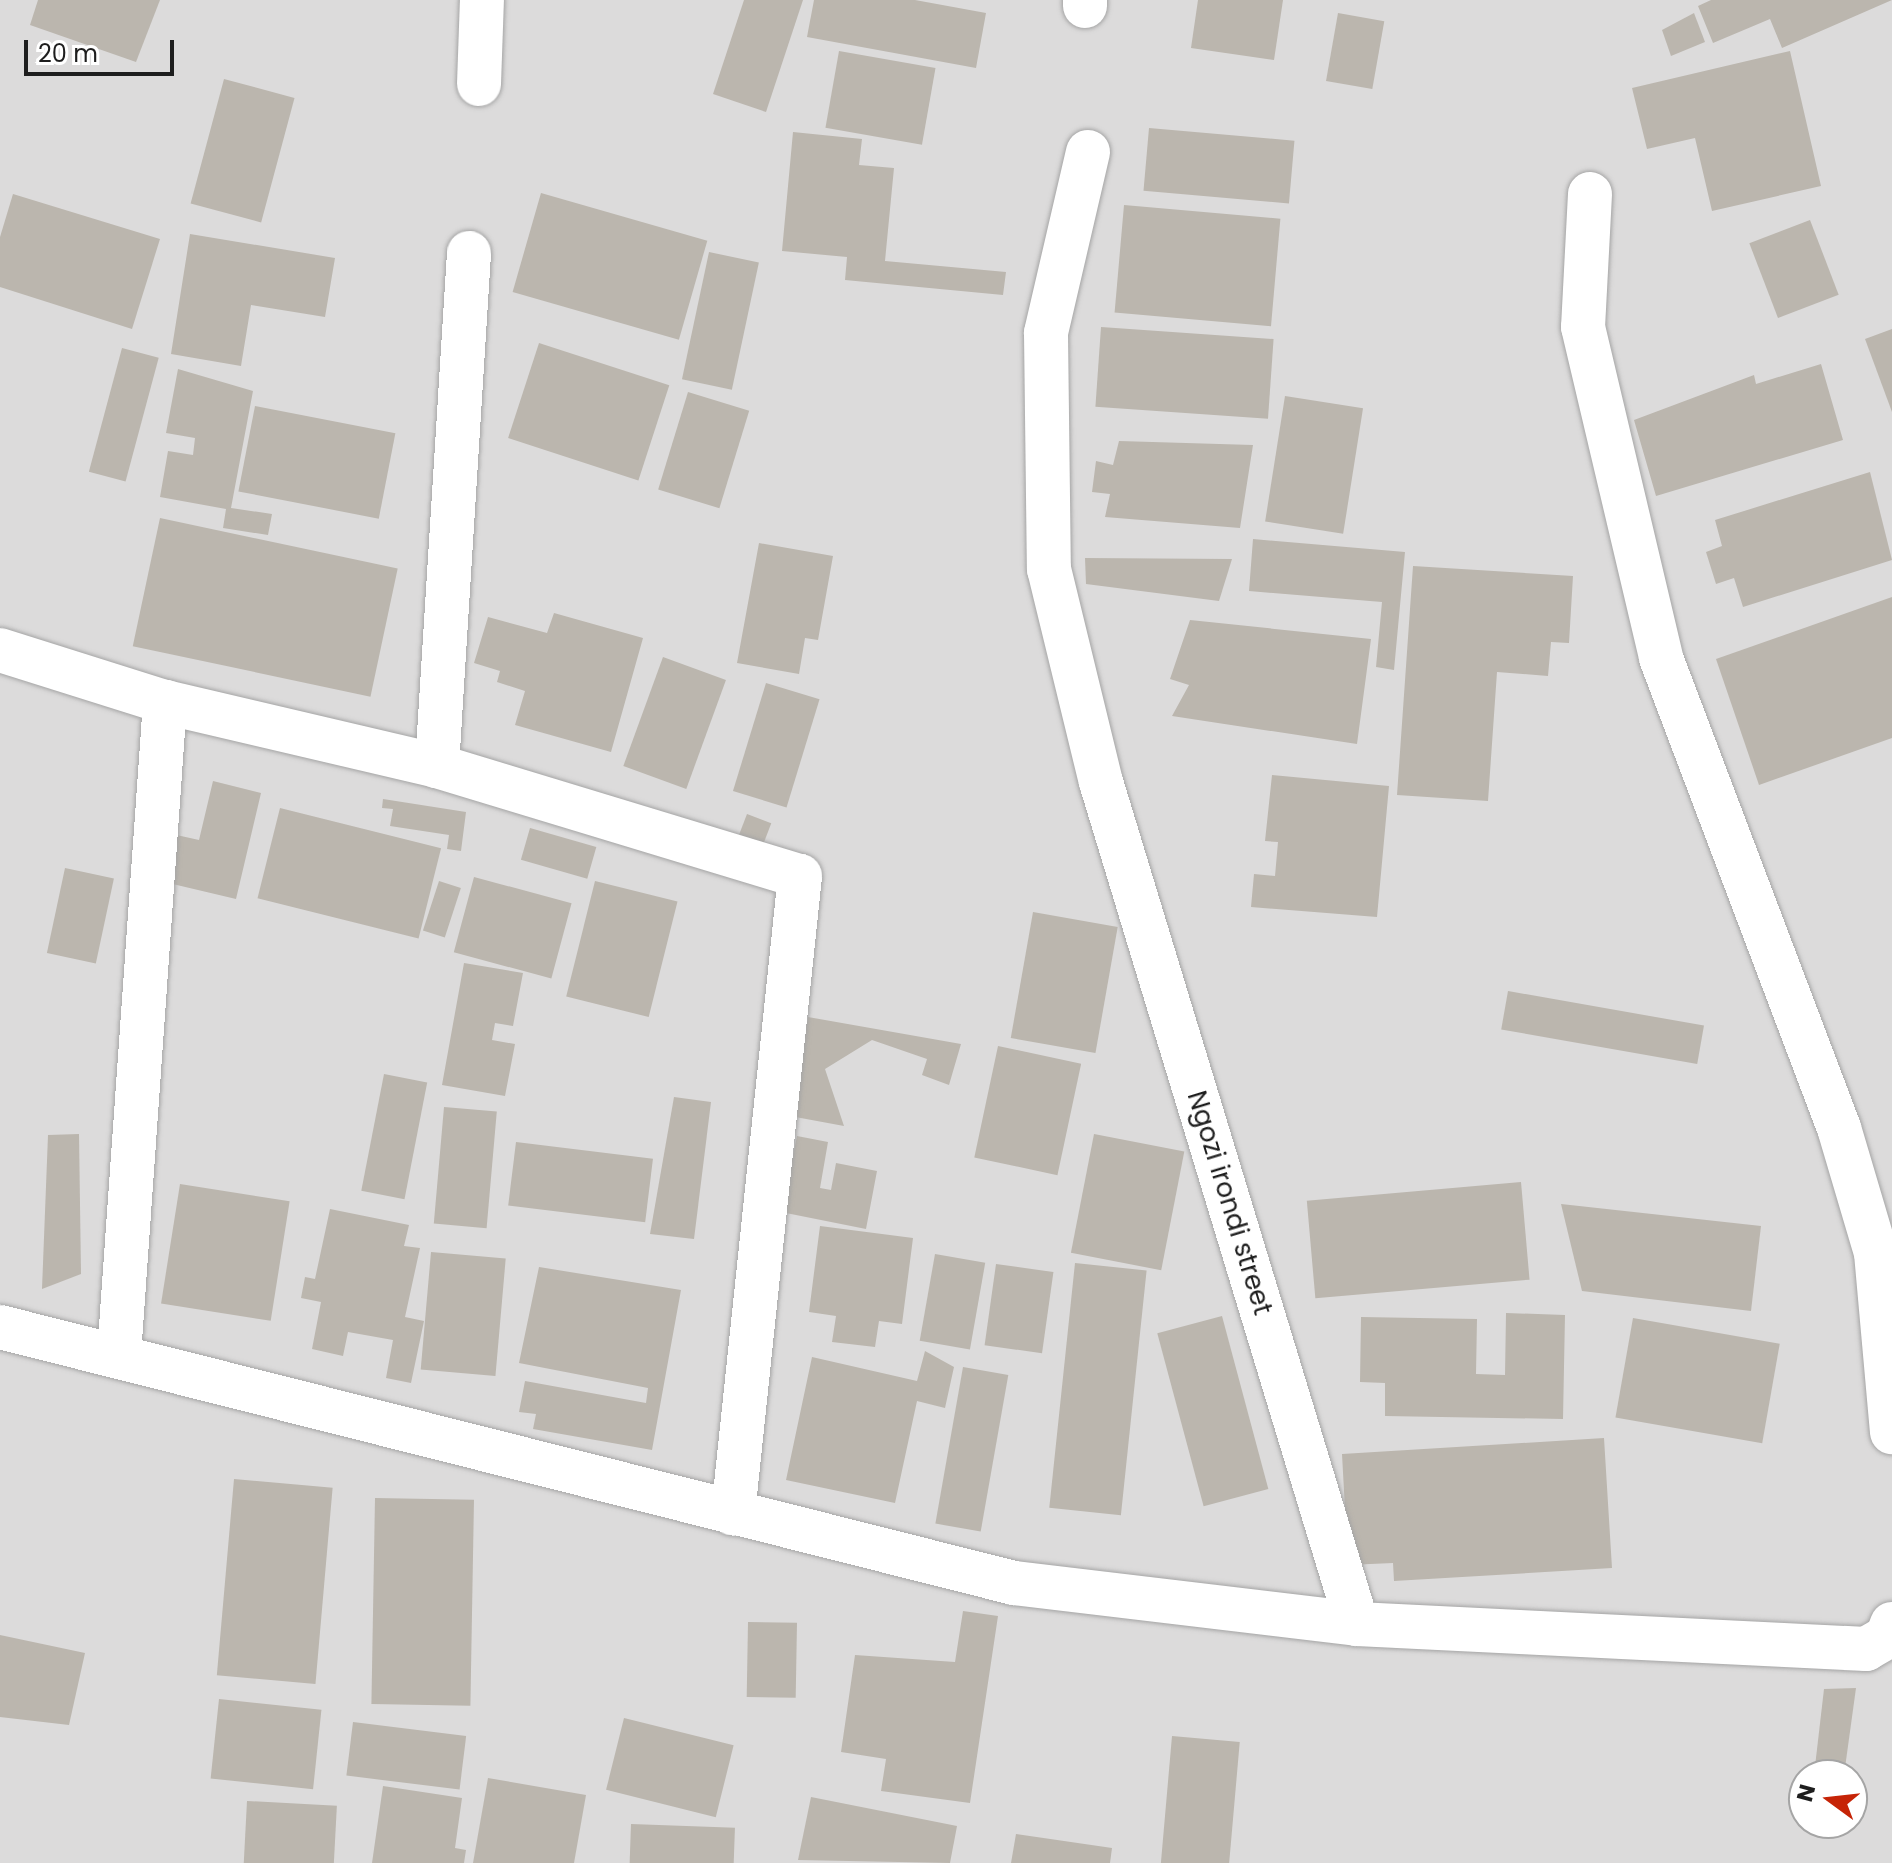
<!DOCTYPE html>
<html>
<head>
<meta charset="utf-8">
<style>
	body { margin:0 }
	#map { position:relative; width:1892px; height:1863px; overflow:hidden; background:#efede5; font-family:Poppins,sans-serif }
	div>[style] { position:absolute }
	.residential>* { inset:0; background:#dcdbdb }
	.building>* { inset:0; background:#bbb6ae; transform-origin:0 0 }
	.roads { filter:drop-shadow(0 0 2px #a5a5a5) drop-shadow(0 0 2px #a5a5a5) }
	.minor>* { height:44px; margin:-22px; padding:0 22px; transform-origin:22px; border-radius:22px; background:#fff }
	span { translate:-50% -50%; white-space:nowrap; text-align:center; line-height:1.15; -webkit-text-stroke:7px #fff; paint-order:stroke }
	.street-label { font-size:26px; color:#1e1e1e }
	.north { position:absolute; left:1788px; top:1759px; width:80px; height:80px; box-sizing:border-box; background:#fff; border:2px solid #a5a5a5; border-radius:50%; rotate:285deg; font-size:22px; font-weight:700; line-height:32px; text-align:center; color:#1e1e1e }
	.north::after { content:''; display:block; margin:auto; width:28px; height:36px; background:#c62407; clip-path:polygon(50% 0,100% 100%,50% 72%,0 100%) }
	.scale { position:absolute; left:24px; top:40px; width:150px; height:36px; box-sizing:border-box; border:4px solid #1e1e1e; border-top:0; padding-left:10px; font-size:24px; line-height:28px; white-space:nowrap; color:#1e1e1e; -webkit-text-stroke:6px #fff; paint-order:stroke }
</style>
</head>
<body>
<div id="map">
	<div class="residential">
		<i style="clip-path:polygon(evenodd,0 0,1892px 0,1892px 1863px,0 1863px,0 0,1804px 1775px,1852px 1775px,1852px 1823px,1804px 1823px,1804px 1775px)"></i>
	</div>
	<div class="building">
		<i style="clip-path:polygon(38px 0,160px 0,136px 62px,30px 25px)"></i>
		<i style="clip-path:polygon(744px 0,803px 0,766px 112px,713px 94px)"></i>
		<i style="clip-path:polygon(814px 0,915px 0,986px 13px,976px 68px,807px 37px)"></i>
		<i style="clip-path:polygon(1198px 0,1283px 0,1274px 60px,1191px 48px)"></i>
		<i style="clip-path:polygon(1711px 0,1892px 0,1782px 48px,1770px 19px,1713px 43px,1698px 6px)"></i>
		<i style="left:1338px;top:13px;width:47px;height:69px;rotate:10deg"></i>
		<i style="clip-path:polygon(1694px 13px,1705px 42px,1671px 56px,1662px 30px)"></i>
		<i style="left:839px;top:51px;width:98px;height:78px;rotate:10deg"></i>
		<i style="clip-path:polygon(1790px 51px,1821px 186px,1712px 211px,1695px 138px,1647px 149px,1632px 88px)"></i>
		<i style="left:224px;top:79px;width:73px;height:129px;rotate:15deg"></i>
		<i style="left:1149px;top:128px;width:146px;height:63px;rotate:5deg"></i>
		<i style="clip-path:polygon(793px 132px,862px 139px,859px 165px,894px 168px,885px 261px,1006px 272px,1003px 295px,845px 280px,847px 257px,782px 251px)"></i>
		<i style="left:541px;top:193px;width:173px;height:103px;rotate:16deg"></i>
		<i style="clip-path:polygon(13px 194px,160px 239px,132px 329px,0 287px,0 237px)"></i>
		<i style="left:1124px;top:205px;width:157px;height:108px;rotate:5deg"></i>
		<i style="left:1810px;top:220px;width:80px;height:65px;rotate:69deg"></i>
		<i style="clip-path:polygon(190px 234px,335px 258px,325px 317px,251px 305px,241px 366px,171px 354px)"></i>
		<i style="left:709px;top:252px;width:51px;height:130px;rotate:12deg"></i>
		<i style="left:1101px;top:327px;width:173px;height:80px;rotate:4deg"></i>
		<i style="clip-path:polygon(1892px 329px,1892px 412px,1865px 339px)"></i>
		<i style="left:539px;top:343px;width:137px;height:100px;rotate:18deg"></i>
		<i style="left:122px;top:348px;width:38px;height:128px;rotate:15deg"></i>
		<i style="clip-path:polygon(1821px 364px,1843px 440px,1656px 496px,1634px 420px,1754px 375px,1756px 384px)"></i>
		<i style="clip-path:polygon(178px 369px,253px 391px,231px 508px,272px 514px,268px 535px,223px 528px,226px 509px,160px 497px,168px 451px,193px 455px,195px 438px,166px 433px)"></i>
		<i style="left:688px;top:392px;width:64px;height:102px;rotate:17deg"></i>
		<i style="left:1285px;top:396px;width:79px;height:127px;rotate:9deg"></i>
		<i style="left:255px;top:406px;width:143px;height:87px;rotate:11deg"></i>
		<i style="clip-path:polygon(1119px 441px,1253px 445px,1240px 528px,1105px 517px,1110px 494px,1092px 492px,1096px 461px,1113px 465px)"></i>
		<i style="clip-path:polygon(1870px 472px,1892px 560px,1743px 607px,1734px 578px,1716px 584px,1706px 552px,1722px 546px,1715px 520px)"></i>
		<i style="left:160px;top:518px;width:243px;height:131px;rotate:12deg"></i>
		<i style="clip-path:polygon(1253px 539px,1405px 552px,1394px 670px,1376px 667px,1382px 602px,1249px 591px)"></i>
		<i style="clip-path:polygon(759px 543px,833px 556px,818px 640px,805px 638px,799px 674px,737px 663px)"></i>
		<i style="clip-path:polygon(1085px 558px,1232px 559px,1219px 601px,1086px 584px)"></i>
		<i style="clip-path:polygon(1413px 566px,1573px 576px,1569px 643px,1551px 642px,1548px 676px,1497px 672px,1488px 801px,1397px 795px)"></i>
		<i style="clip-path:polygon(1892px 597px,1892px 738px,1759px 785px,1716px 659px)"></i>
		<i style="clip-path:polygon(554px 613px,643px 638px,611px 752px,515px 725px,525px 691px,497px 682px,500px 671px,474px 663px,488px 617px,547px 633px)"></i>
		<i style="clip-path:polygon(1190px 620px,1371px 639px,1357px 744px,1172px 716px,1189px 685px,1170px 679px)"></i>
		<i style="left:663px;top:657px;width:67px;height:116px;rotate:20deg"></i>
		<i style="left:766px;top:683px;width:56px;height:113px;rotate:17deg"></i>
		<i style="clip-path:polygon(1272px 775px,1389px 786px,1377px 917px,1251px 907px,1254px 874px,1275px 876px,1278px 842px,1265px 841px)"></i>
		<i style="clip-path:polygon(213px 781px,261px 793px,236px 899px,160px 881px,172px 834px,199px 840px)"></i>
		<i style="clip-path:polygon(383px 799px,466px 812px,461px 851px,447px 849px,449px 835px,390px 826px,393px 809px,382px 808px)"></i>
		<i style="left:280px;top:808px;width:166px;height:93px;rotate:14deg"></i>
		<i style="left:747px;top:814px;width:26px;height:31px;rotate:21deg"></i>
		<i style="left:530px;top:828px;width:69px;height:33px;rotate:16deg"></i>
		<i style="left:65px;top:868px;width:50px;height:87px;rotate:12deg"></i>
		<i style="left:474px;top:877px;width:101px;height:78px;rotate:15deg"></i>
		<i style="left:439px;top:881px;width:23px;height:52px;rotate:18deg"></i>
		<i style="left:595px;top:881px;width:85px;height:119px;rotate:14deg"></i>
		<i style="left:1033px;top:912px;width:86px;height:128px;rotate:10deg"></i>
		<i style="clip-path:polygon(464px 963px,523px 973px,513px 1026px,495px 1023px,492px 1040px,515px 1044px,505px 1096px,442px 1085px)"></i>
		<i style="left:1508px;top:991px;width:199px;height:39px;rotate:10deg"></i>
		<i style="clip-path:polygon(808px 1017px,961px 1044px,949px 1085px,922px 1075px,927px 1059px,872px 1040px,825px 1069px,844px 1126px,790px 1116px)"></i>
		<i style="left:998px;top:1046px;width:85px;height:114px;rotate:12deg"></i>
		<i style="left:384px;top:1074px;width:44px;height:119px;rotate:11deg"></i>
		<i style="clip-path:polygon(674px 1097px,711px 1102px,694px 1239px,650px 1234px)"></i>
		<i style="left:444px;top:1107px;width:53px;height:117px;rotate:5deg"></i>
		<i style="clip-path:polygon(79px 1134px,81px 1274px,42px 1289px,48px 1135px)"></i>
		<i style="left:1094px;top:1134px;width:92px;height:121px;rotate:11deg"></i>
		<i style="clip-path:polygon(797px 1136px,828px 1142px,820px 1188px,831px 1190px,836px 1163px,877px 1171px,866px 1229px,781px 1212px)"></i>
		<i style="left:516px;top:1142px;width:138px;height:64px;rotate:7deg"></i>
		<i style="left:1521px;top:1182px;width:98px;height:215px;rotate:85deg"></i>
		<i style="left:180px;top:1184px;width:111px;height:121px;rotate:9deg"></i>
		<i style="clip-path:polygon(1561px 1204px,1761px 1226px,1751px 1311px,1582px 1291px)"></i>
		<i style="clip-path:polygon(330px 1209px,409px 1225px,404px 1246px,420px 1248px,405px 1317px,424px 1321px,411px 1383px,386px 1378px,393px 1340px,348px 1332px,343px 1356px,312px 1349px,321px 1302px,301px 1298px,305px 1277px,315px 1279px)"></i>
		<i style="clip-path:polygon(820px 1226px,913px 1238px,902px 1324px,879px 1321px,875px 1347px,832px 1342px,836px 1316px,809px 1312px)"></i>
		<i style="left:431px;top:1252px;width:75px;height:118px;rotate:5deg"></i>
		<i style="left:935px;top:1254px;width:51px;height:88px;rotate:10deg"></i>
		<i style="left:1075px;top:1263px;width:72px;height:246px;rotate:6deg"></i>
		<i style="left:996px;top:1264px;width:58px;height:82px;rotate:8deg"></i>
		<i style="clip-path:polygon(539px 1267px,681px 1290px,652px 1450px,533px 1429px,536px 1414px,519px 1412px,525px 1381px,646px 1403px,648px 1388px,519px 1363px)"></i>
		<i style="clip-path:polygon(1506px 1313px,1565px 1315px,1563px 1419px,1385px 1416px,1385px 1383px,1360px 1382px,1361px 1317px,1477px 1319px,1476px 1374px,1505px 1375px)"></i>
		<i style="left:1222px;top:1316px;width:179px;height:67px;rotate:75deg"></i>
		<i style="left:1633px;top:1318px;width:149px;height:101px;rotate:10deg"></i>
		<i style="clip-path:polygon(925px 1351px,954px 1367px,945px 1408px,917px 1401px,895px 1503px,786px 1480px,812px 1357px,917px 1381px)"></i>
		<i style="left:963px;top:1367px;width:46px;height:159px;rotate:10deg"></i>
		<i style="clip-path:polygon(1604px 1438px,1612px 1568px,1394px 1581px,1393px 1563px,1348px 1565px,1342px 1454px)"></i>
		<i style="left:234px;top:1479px;width:99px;height:197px;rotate:5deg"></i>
		<i style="left:375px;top:1498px;width:99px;height:206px;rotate:1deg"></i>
		<i style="clip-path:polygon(963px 1611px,998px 1616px,970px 1803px,881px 1791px,886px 1759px,841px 1752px,855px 1655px,955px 1662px)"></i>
		<i style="left:748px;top:1622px;width:49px;height:75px;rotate:1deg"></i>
		<i style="clip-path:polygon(0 1635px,85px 1653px,69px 1725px,0 1717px)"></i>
		<i style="clip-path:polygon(1856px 1688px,1844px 1775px,1814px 1775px,1824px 1689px)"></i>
		<i style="left:219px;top:1699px;width:103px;height:80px;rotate:6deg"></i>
		<i style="left:624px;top:1718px;width:113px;height:74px;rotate:14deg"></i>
		<i style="left:353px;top:1722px;width:114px;height:54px;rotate:7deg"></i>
		<i style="left:1172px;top:1736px;width:68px;height:128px;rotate:5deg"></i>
		<i style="clip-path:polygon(488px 1778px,586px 1795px,574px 1863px,473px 1863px)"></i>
		<i style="clip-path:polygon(383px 1786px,462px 1798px,455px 1848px,466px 1850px,464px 1863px,372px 1863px)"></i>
		<i style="clip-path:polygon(811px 1797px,957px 1826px,950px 1863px,798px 1860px)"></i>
		<i style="left:247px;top:1801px;width:90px;height:62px;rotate:3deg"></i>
		<i style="left:631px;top:1824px;width:104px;height:39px;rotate:2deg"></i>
		<i style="clip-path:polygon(1016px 1834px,1112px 1848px,1110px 1863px,1011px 1863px)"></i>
	</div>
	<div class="roads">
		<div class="minor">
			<i style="left:1085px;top:6px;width:6px;rotate:-90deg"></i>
			<i style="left:479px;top:84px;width:84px;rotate:-88deg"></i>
			<i style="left:1088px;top:152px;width:186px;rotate:103.1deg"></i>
			<i style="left:1046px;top:333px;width:236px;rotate:89.3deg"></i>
			<i style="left:1049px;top:569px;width:219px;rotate:76.3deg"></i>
			<i style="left:1101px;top:782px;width:880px;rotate:73.09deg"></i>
			<i style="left:1590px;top:194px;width:133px;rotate:93deg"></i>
			<i style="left:1583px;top:327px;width:340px;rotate:76.7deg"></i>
			<i style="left:1661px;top:658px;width:503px;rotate:69.26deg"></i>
			<i style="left:1839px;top:1128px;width:130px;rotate:73.5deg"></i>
			<i style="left:1876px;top:1253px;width:180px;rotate:84.9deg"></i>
			<i style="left:0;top:650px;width:173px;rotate:17.5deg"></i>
			<i style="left:437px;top:766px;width:379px;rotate:16.9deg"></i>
			<i style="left:800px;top:876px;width:641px;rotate:96deg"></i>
			<i style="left:0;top:1327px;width:1046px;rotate:14.17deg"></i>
			<i style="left:1014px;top:1583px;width:345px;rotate:6.8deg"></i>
			<i style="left:1357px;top:1624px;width:510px;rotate:2.81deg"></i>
			<i style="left:1866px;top:1649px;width:24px;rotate:-30deg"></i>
			<i style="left:1887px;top:1637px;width:14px;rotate:-69deg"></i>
			<i style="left:119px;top:1355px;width:655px;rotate:-85.97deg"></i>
			<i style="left:165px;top:702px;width:279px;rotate:13.2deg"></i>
			<i style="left:437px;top:766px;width:514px;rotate:-86.43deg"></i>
		</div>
	</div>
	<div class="street-label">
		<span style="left:1229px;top:1203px;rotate:73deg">Ngozi irondi street</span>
	</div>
	<div class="north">N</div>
	<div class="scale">20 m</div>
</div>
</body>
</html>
